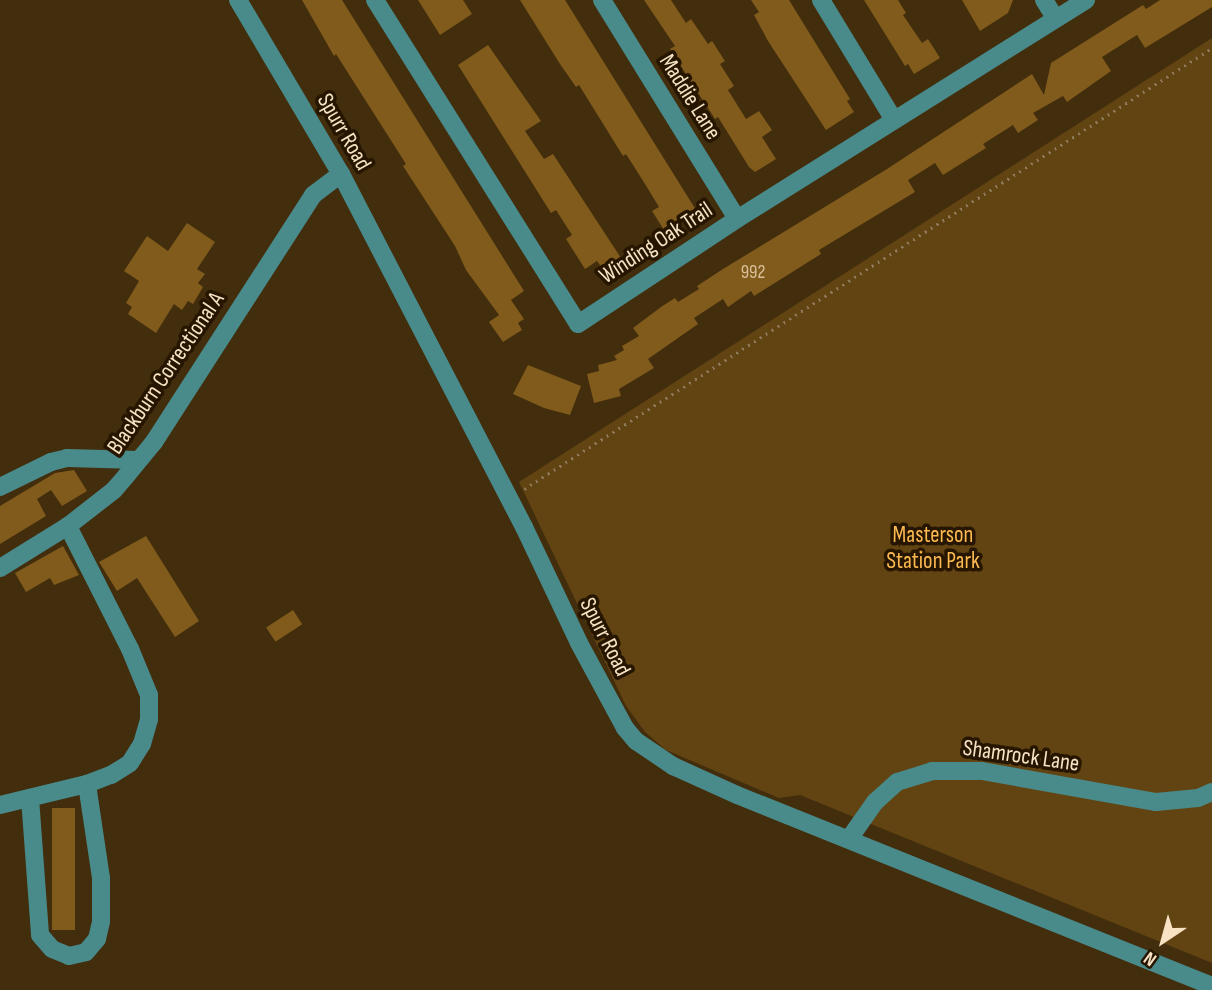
<!DOCTYPE html>
<html>
<head>
<meta charset="utf-8">
<style>
	body { margin:0 }
	#map { position:relative; width:1212px; height:990px; overflow:hidden; background:#422d0d; font-family:"Sofia Sans Condensed",sans-serif }
	div>[style] { position:absolute }
	.green>* { inset:0; background:#624413 }
	.building>* { inset:0; background:#815b1b; transform-origin:0 0 }
	.path>* { height:2.5px; margin-top:-1.25px; transform-origin:0; background:repeating-linear-gradient(90deg,#8e795a 0 2px,transparent 0 7px) }
	.minor>* { height:18px; margin:-9px; padding:0 9px; transform-origin:9px; border-radius:9px; background:#498a8a }
	span { translate:-50% -50%; white-space:nowrap; text-align:center; line-height:1.15; -webkit-text-stroke:7px #261600; paint-order:stroke }
	.number-label { font-size:19px; color:#dac09a }
	.number-label span { -webkit-text-stroke-width:0 }
	.street-label { font-size:23px; color:#f8e2c4 }
	.park-label { font-size:23px; color:#fdba50 }
	.north { position:absolute; left:1128px; top:906px; width:70px; height:70px; -webkit-text-stroke:5px #261600; paint-order:stroke; rotate:216deg; font-size:19px; font-weight:700; line-height:28px; text-align:center; color:#f8e2c4 }
	.north::after { content:''; display:block; margin:auto; width:24px; height:32px; background:#f8e2c4; clip-path:polygon(50% 0,100% 100%,50% 72%,0 100%) }
</style>
</head>
<body>
<div id="map">
	<div class="green">
		<i style="clip-path:polygon(1212px 38px,1212px 963px,800px 795px,779px 798px,666px 750px,645px 732px,626px 706px,519px 482px)"></i>
	</div>
	<div class="building">
		<i style="clip-path:polygon(302px 0,342px 0,524px 291px,511px 300px,524px 319px,518px 323px,522px 330px,503px 342px,489px 322px,499px 315px,466px 270px,455px 246px,403px 166px,406px 164px,336px 54px,334px 56px)"></i>
		<i style="clip-path:polygon(418px 0,463px 0,472px 14px,440px 35px)"></i>
		<i style="clip-path:polygon(520px 0,565px 0,696px 210px,664px 230px,652px 211px,659px 207px,645px 184px,626px 154px,623px 156px,579px 85px,576px 87px,560px 64px)"></i>
		<i style="clip-path:polygon(644px 0,671px 0,686px 23px,691px 19px,708px 44px,712px 41px,725px 61px,720px 64px,734px 86px,728px 90px,746px 119px,759px 111px,772px 130px,762px 137px,776px 159px,755px 172px,749px 167px,718px 117px,715px 119px,700px 96px,670px 49px,675px 46px)"></i>
		<i style="clip-path:polygon(751px 0,789px 0,850px 99px,847px 101px,854px 112px,826px 130px,768px 41px,754px 15px,759px 12px)"></i>
		<i style="clip-path:polygon(864px 0,898px 0,906px 13px,903px 15px,922px 43px,928px 39px,940px 58px,914px 74px,908px 64px,905px 66px)"></i>
		<i style="clip-path:polygon(962px 0,1013px 0,1008px 13px,980px 31px)"></i>
		<i style="clip-path:polygon(1160px 0,1212px 0,1212px 7px,1145px 48px,1137px 35px,1102px 57px,1111px 71px,1067px 102px,1063px 96px,1033px 113px,1038px 120px,1018px 133px,1013px 125px,983px 144px,986px 148px,943px 175px,935px 163px,908px 180px,915px 192px,819px 250px,821px 254px,754px 296px,751px 291px,728px 307px,723px 299px,694px 318px,698px 324px,648px 359px,654px 368px,619px 389px,621px 396px,594px 403px,587px 374px,599px 371px,598px 365px,617px 360px,614px 356px,624px 350px,622px 346px,639px 336px,633px 328px,661px 307px,675px 298px,678px 302px,699px 289px,697px 286px,723px 269px,887px 169px,1032px 74px,1044px 95px,1051px 63px,1143px 5px,1146px 9px)"></i>
		<i style="clip-path:polygon(488px 45px,541px 121px,525px 131px,544px 159px,553px 154px,621px 258px,603px 269px,597px 261px,585px 269px,566px 239px,572px 235px,556px 210px,551px 213px,458px 65px)"></i>
		<i style="clip-path:polygon(187px 223px,215px 242px,197px 269px,205px 274px,198px 283px,203px 287px,193px 304px,188px 301px,182px 310px,174px 304px,156px 333px,128px 314px,132px 307px,126px 303px,139px 281px,124px 271px,147px 236px,168px 251px)"></i>
		<i style="clip-path:polygon(528px 365px,581px 386px,570px 415px,544px 408px,513px 394px)"></i>
		<i style="clip-path:polygon(74px 470px,87px 491px,62px 506px,51px 490px,37px 499px,46px 516px,0 544px,0 506px,55px 473px)"></i>
		<i style="clip-path:polygon(146px 536px,199px 621px,175px 637px,137px 578px,117px 591px,99px 562px)"></i>
		<i style="clip-path:polygon(63px 546px,79px 575px,54px 585px,50px 578px,26px 592px,15px 573px)"></i>
		<i style="left:293px;top:610px;width:17px;height:32px;rotate:57deg"></i>
		<i style="left:52px;top:808px;width:23px;height:122px"></i>
	</div>
	<div class="path">
		<i style="left:524px;top:489px;width:817px;rotate:-32.66deg"></i>
	</div>
	<div class="minor">
		<i style="left:238px;top:0;width:202px;rotate:59.4deg"></i>
		<i style="left:341px;top:174px;width:398px;rotate:62.6deg"></i>
		<i style="left:524px;top:527px;width:128px;rotate:64.6deg"></i>
		<i style="left:579px;top:643px;width:97px;rotate:61.6deg"></i>
		<i style="left:625px;top:728px;width:17px;rotate:50deg"></i>
		<i style="left:636px;top:741px;width:45px;rotate:34deg"></i>
		<i style="left:673px;top:766px;width:70px;rotate:24.4deg"></i>
		<i style="left:737px;top:795px;width:512px;rotate:21.91deg"></i>
		<i style="left:375px;top:0;width:382px;rotate:57.9deg"></i>
		<i style="left:578px;top:324px;width:191px;rotate:-33.4deg"></i>
		<i style="left:737px;top:219px;width:412px;rotate:-32.1deg"></i>
		<i style="left:602px;top:0;width:257px;rotate:58.3deg"></i>
		<i style="left:821px;top:0;width:140px;rotate:58.7deg"></i>
		<i style="left:1044px;top:0;width:22px;rotate:58deg"></i>
		<i style="left:0;top:487px;width:57px;rotate:-26.1deg"></i>
		<i style="left:51px;top:462px;width:16px;rotate:-14deg"></i>
		<i style="left:67px;top:458px;width:71px;rotate:1.6deg"></i>
		<i style="left:0;top:568px;width:80px;rotate:-31.7deg"></i>
		<i style="left:68px;top:526px;width:58px;rotate:-38deg"></i>
		<i style="left:114px;top:490px;width:18px;rotate:-49deg"></i>
		<i style="left:126px;top:476px;width:44px;rotate:-50.5deg"></i>
		<i style="left:154px;top:442px;width:294px;rotate:-57.2deg"></i>
		<i style="left:313px;top:195px;width:35px;rotate:-37deg"></i>
		<i style="left:30px;top:798px;width:137px;rotate:85.8deg"></i>
		<i style="left:40px;top:935px;width:18px;rotate:49deg"></i>
		<i style="left:52px;top:949px;width:18px;rotate:22deg"></i>
		<i style="left:69px;top:956px;width:17px;rotate:-13deg"></i>
		<i style="left:86px;top:952px;width:17px;rotate:-50deg"></i>
		<i style="left:97px;top:939px;width:17px;rotate:-77deg"></i>
		<i style="left:101px;top:922px;width:44px;rotate:-90deg"></i>
		<i style="left:101px;top:878px;width:95px;rotate:-98.5deg"></i>
		<i style="left:0;top:805px;width:89px;rotate:-13.6deg"></i>
		<i style="left:87px;top:784px;width:26px;rotate:-21deg"></i>
		<i style="left:111px;top:775px;width:22px;rotate:-32deg"></i>
		<i style="left:130px;top:763px;width:22px;rotate:-58deg"></i>
		<i style="left:142px;top:744px;width:26px;rotate:-74deg"></i>
		<i style="left:149px;top:719px;width:24px;rotate:-90deg"></i>
		<i style="left:149px;top:695px;width:50px;rotate:-112.4deg"></i>
		<i style="left:130px;top:649px;width:138px;rotate:-116.8deg"></i>
		<i style="left:849px;top:839px;width:45px;rotate:-54.9deg"></i>
		<i style="left:875px;top:802px;width:30px;rotate:-42deg"></i>
		<i style="left:897px;top:782px;width:37px;rotate:-17deg"></i>
		<i style="left:932px;top:771px;width:50px"></i>
		<i style="left:982px;top:771px;width:177px;rotate:10.1deg"></i>
		<i style="left:1156px;top:802px;width:42px;rotate:-5.4deg"></i>
		<i style="left:1198px;top:798px;width:15px;rotate:-23deg"></i>
	</div>
	<div class="number-label">
		<span style="left:753px;top:273px">992</span>
	</div>
	<div class="street-label">
		<span style="left:690px;top:97px;rotate:58deg">Maddie Lane</span>
		<span style="left:344px;top:132px;rotate:60deg">Spurr Road</span>
		<span style="left:656px;top:243px;rotate:-33deg">Winding Oak Trail</span>
		<span style="left:166px;top:373px;rotate:-56deg">Blackburn Correctional A</span>
		<span style="left:605px;top:637px;rotate:63deg">Spurr Road</span>
		<span style="left:1021px;top:756px;rotate:8deg">Shamrock Lane</span>
	</div>
	<div class="park-label">
		<span style="left:933px;top:548px">Masterson<br>Station Park</span>
	</div>
	<div class="north">N</div>
</div>
</body>
</html>
